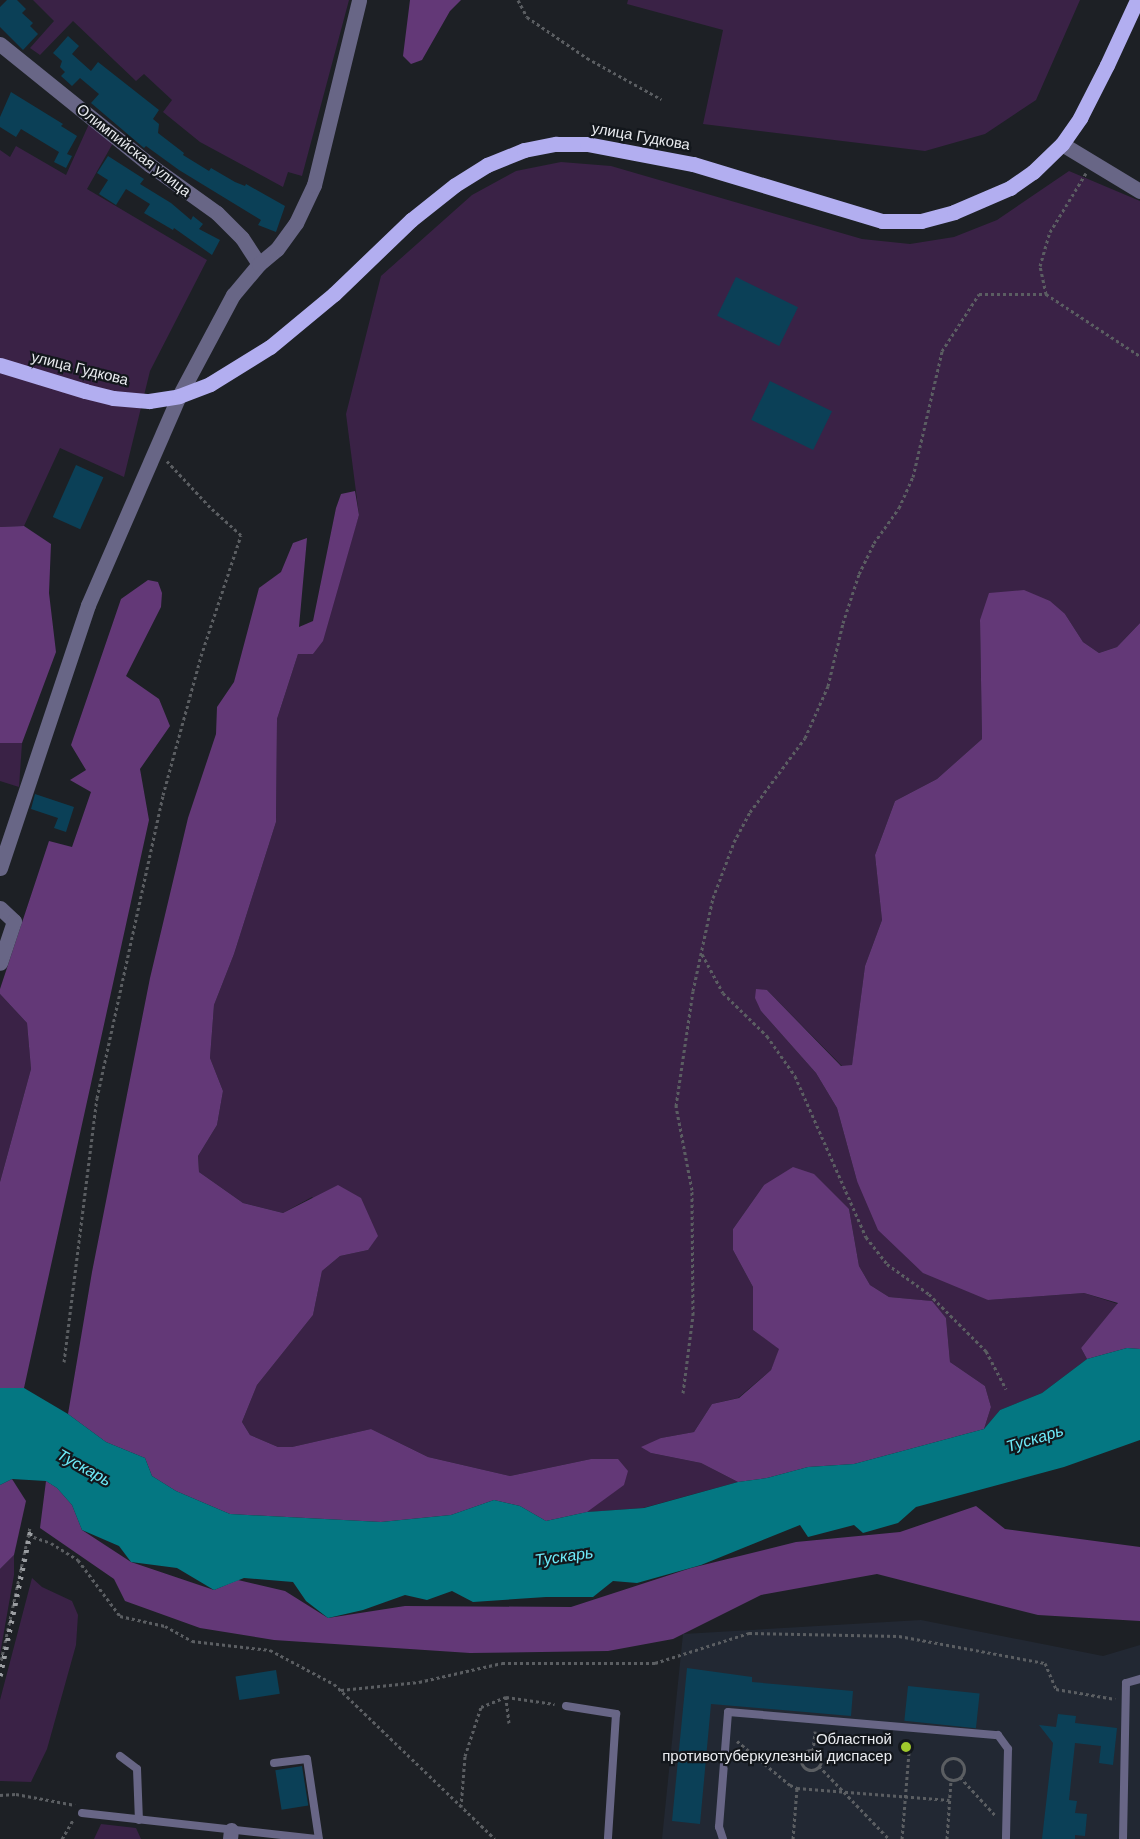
<!DOCTYPE html>
<html>
<head>
<meta charset="utf-8">
<style>
	body { margin:0 }
	#map { position:relative; width:1140px; height:1839px; overflow:hidden; background:#1d2025; font-family:Arial,sans-serif }
	div>[style] { position:absolute }
	.built>* { inset:0; background:#222833 }
	.green>* { inset:0; background:#3a2246 }
	.forest>* { inset:0; background:#633877 }
	.water>* { inset:0; background:#047782 }
	.building>* { inset:0; background:#0b4057; transform-origin:0 0 }
	.path>* { height:3px; margin-top:-1.5px; transform-origin:0; background:repeating-linear-gradient(90deg,#5b5e62 0 3px,transparent 0 6px) }
	.path>.ring { margin:-1.5px; padding:0; box-sizing:content-box; background:none; border:3px solid #5b5e62; border-radius:50% }
	.lane>* { height:8px; margin:-4px; padding:0 4px; transform-origin:4px; border-radius:4px; background:#686686 }
	.street>* { height:15px; margin:-7.5px; padding:0 7.5px; transform-origin:7.5px; border-radius:7.5px; background:#686686 }
	.primary>* { height:15px; margin:-7.5px; padding:0 7.5px; transform-origin:7.5px; border-radius:7.5px; background:#b2aef0 }
	.rail>* { height:4.5px; margin-top:-2.25px; transform-origin:0; background:repeating-linear-gradient(90deg,#9b9ea2 0 3px,transparent 0 9px) }
	.dots>* { width:16px; height:16px; translate:-50% -50%; box-sizing:border-box; border:3px solid #13171c; border-radius:50% }
	span { translate:-50% -50%; white-space:nowrap; text-align:center; line-height:1.15; -webkit-text-stroke:4.5px #13171c; paint-order:stroke }
	.street-label { font-size:15px; color:#e9ebef }
	.poi-label { font-size:15px; color:#e9ebef }
	.right { translate:-100% -50%; text-align:right }
	.water-label { font-size:16px; color:#6eebf9; font-style:italic }
</style>
</head>
<body>
<div id="map">
	<div class="built">
		<i style="clip-path:polygon(921px 1620px,1103px 1656px,1140px 1645px,1140px 1839px,662px 1839px,683px 1634px)"></i>
	</div>
	<div class="green">
		<i style="clip-path:polygon(33px 0,349px 0,302px 176px,288px 172px,283px 187px,200px 142px,163px 112px,172px 100px,144px 74px,136px 81px,73px 21px,40px 55px,30px 48px,54px 21px)"></i>
		<i style="clip-path:polygon(628px 0,1080px 0,1036px 100px,985px 134px,925px 151px,703px 124px,723px 30px,627px 4px)"></i>
		<i style="clip-path:polygon(89px 124px,113px 143px,87px 189px,207px 260px,150px 371px,124px 477px,60px 448px,24px 526px,0 527px,0 150px,10px 157px,16px 146px,66px 175px)"></i>
		<i style="clip-path:polygon(561px 162px,611px 166px,862px 239px,910px 244px,954px 237px,997px 220px,1069px 171px,1140px 201px,1140px 623px,1117px 647px,1099px 653px,1083px 642px,1065px 614px,980px 620px,982px 739px,937px 779px,895px 801px,875px 855px,882px 920px,865px 966px,852px 1066px,842px 1066px,767px 990px,761px 1011px,816px 1073px,837px 1108px,857px 1181px,988px 1300px,1084px 1293px,1118px 1304px,1081px 1348px,1087px 1359px,1042px 1393px,1000px 1410px,984px 1429px,991px 1407px,985px 1386px,950px 1362px,946px 1318px,931px 1301px,889px 1297px,870px 1285px,859px 1266px,849px 1209px,764px 1185px,733px 1229px,733px 1250px,753px 1287px,753px 1330px,780px 1349px,771px 1370px,738px 1398px,712px 1404px,694px 1432px,661px 1438px,651px 1453px,701px 1463px,738px 1482px,643px 1508px,589px 1512px,555px 1554px,618px 1459px,591px 1459px,510px 1476px,428px 1457px,371px 1429px,292px 1447px,278px 1447px,250px 1435px,242px 1422px,257px 1385px,313px 1315px,322px 1271px,340px 1256px,368px 1250px,312px 1197px,283px 1213px,243px 1203px,199px 1172px,198px 1156px,217px 1125px,223px 1091px,210px 1058px,214px 1005px,234px 954px,276px 822px,277px 719px,298px 654px,313px 654px,359px 515px,346px 414px,381px 276px,472px 195px,516px 171px)"></i>
		<i style="clip-path:polygon(0 743px,22px 743px,19px 787px,0 781px)"></i>
		<i style="clip-path:polygon(0 994px,27px 1023px,31px 1069px,0 1182px)"></i>
		<i style="clip-path:polygon(14px 1555px,14px 1575px,0 1654px,0 1569px)"></i>
		<i style="clip-path:polygon(32px 1578px,42px 1587px,72px 1601px,78px 1615px,76px 1645px,47px 1749px,31px 1782px,0 1781px,0 1700px)"></i>
		<i style="clip-path:polygon(101px 1824px,136px 1828px,141px 1839px,94px 1839px)"></i>
	</div>
	<div class="forest">
		<i style="clip-path:polygon(410px 0,461px 0,450px 11px,422px 60px,411px 64px,403px 56px)"></i>
		<i style="clip-path:polygon(355px 491px,359px 515px,323px 641px,313px 654px,298px 654px,277px 719px,276px 822px,234px 954px,214px 1005px,210px 1058px,223px 1091px,217px 1125px,198px 1156px,199px 1172px,243px 1203px,283px 1213px,338px 1185px,361px 1198px,378px 1236px,368px 1250px,340px 1256px,322px 1271px,313px 1315px,257px 1385px,242px 1422px,250px 1435px,278px 1447px,292px 1447px,371px 1429px,428px 1457px,510px 1476px,591px 1459px,618px 1459px,628px 1471px,624px 1485px,587px 1512px,546px 1521px,520px 1506px,494px 1500px,451px 1515px,381px 1522px,230px 1514px,176px 1491px,152px 1476px,145px 1458px,106px 1442px,68px 1414px,92px 1272px,150px 978px,188px 818px,216px 734px,217px 707px,234px 682px,259px 588px,281px 572px,293px 543px,307px 538px,299px 627px,313px 621px,336px 508px,341px 494px)"></i>
		<i style="clip-path:polygon(24px 526px,51px 544px,49px 593px,56px 652px,22px 743px,0 743px,0 527px)"></i>
		<i style="clip-path:polygon(148px 580px,158px 582px,162px 593px,161px 607px,126px 676px,159px 699px,170px 726px,140px 769px,149px 820px,24px 1388px,0 1388px,0 1182px,31px 1069px,27px 1023px,0 994px,0 989px,49px 841px,72px 847px,91px 792px,70px 780px,86px 770px,71px 745px,121px 599px)"></i>
		<i style="clip-path:polygon(1024px 590px,1050px 601px,1065px 614px,1083px 642px,1099px 653px,1117px 647px,1140px 623px,1140px 1349px,1127px 1348px,1087px 1359px,1081px 1348px,1118px 1303px,1084px 1293px,988px 1300px,923px 1273px,878px 1230px,857px 1181px,837px 1108px,816px 1073px,761px 1011px,755px 998px,756px 989px,767px 990px,841px 1066px,852px 1065px,865px 966px,882px 920px,875px 855px,895px 801px,937px 779px,982px 739px,980px 620px,989px 593px)"></i>
		<i style="clip-path:polygon(793px 1167px,814px 1174px,849px 1209px,859px 1266px,870px 1285px,889px 1297px,932px 1301px,946px 1318px,950px 1362px,985px 1386px,991px 1407px,984px 1429px,854px 1464px,808px 1467px,767px 1478px,738px 1482px,701px 1463px,651px 1453px,641px 1447px,661px 1438px,694px 1432px,712px 1404px,739px 1398px,771px 1370px,779px 1349px,753px 1330px,753px 1287px,733px 1250px,733px 1229px,764px 1185px)"></i>
		<i style="clip-path:polygon(12px 1479px,26px 1501px,14px 1555px,0 1569px,0 1485px)"></i>
		<i style="clip-path:polygon(46px 1481px,57px 1488px,72px 1505px,82px 1530px,131px 1562px,214px 1590px,238px 1580px,285px 1591px,328px 1618px,405px 1606px,571px 1607px,691px 1568px,796px 1542px,900px 1532px,976px 1506px,1005px 1529px,1140px 1547px,1140px 1621px,1038px 1615px,877px 1574px,761px 1595px,673px 1639px,608px 1651px,470px 1653px,274px 1640px,200px 1628px,125px 1601px,114px 1579px,40px 1528px)"></i>
	</div>
	<div class="water">
		<i style="clip-path:polygon(1127px 1348px,1140px 1349px,1140px 1440px,1064px 1467px,916px 1507px,898px 1523px,863px 1533px,854px 1525px,808px 1537px,800px 1525px,701px 1565px,637px 1583px,613px 1581px,593px 1597px,546px 1597px,473px 1602px,452px 1591px,427px 1600px,405px 1595px,363px 1610px,328px 1618px,306px 1601px,293px 1582px,244px 1578px,214px 1590px,177px 1568px,131px 1562px,119px 1546px,82px 1530px,72px 1505px,57px 1488px,46px 1481px,12px 1479px,0 1485px,0 1388px,24px 1388px,68px 1414px,106px 1442px,145px 1458px,152px 1476px,176px 1491px,230px 1514px,381px 1522px,451px 1515px,494px 1500px,520px 1506px,546px 1521px,587px 1512px,644px 1508px,738px 1482px,767px 1478px,808px 1467px,854px 1464px,984px 1429px,1000px 1410px,1042px 1393px,1087px 1359px)"></i>
	</div>
	<div class="building">
		<i style="clip-path:polygon(7px 0,17px 0,26px 9px,22px 13px,33px 23px,30px 26px,38px 34px,23px 50px,0 27px,0 7px)"></i>
		<i style="clip-path:polygon(68px 36px,79px 46px,72px 54px,91px 71px,98px 62px,159px 110px,153px 119px,159px 124px,158px 133px,184px 153px,183px 155px,209px 171px,211px 168px,235px 182px,245px 186px,246px 184px,285px 206px,276px 232px,258px 225px,261px 220px,179px 170px,146px 146px,144px 148px,91px 103px,99px 94px,80px 78px,72px 86px,61px 76px,65px 72px,60px 67px,62px 61px,53px 53px)"></i>
		<i style="clip-path:polygon(11px 92px,63px 124px,61px 126px,77px 136px,67px 154px,72px 156px,66px 168px,54px 162px,59px 152px,21px 129px,16px 137px,0 127px,0 117px)"></i>
		<i style="clip-path:polygon(108px 156px,144px 179px,140px 184px,171px 203px,191px 220px,193px 216px,203px 224px,199px 229px,220px 240px,212px 255px,174px 228px,173px 230px,144px 213px,150px 204px,126px 189px,116px 205px,99px 194px,108px 180px,97px 173px)"></i>
		<i style="left:736px;top:277px;width:69px;height:43px;rotate:26deg"></i>
		<i style="left:770px;top:381px;width:69px;height:43px;rotate:26deg"></i>
		<i style="left:76px;top:465px;width:30px;height:57px;rotate:24deg"></i>
		<i style="clip-path:polygon(35px 794px,74px 807px,66px 832px,54px 828px,58px 818px,31px 809px)"></i>
		<i style="clip-path:polygon(687px 1668px,752px 1677px,752px 1682px,853px 1691px,851px 1716px,711px 1704px,700px 1824px,672px 1821px)"></i>
		<i style="left:276px;top:1670px;width:24px;height:41px;rotate:81deg"></i>
		<i style="left:908px;top:1686px;width:72px;height:35px;rotate:6deg"></i>
		<i style="clip-path:polygon(1058px 1714px,1076px 1716px,1075px 1723px,1117px 1728px,1113px 1765px,1099px 1763px,1101px 1746px,1075px 1743px,1069px 1800px,1077px 1801px,1075px 1813px,1087px 1814px,1085px 1836px,1075px 1835px,1075px 1839px,1042px 1839px,1053px 1743px,1039px 1725px,1056px 1727px)"></i>
		<i style="left:302px;top:1766px;width:40px;height:27px;rotate:81deg"></i>
	</div>
	<div class="path">
		<i style="left:518px;top:0;width:19px;rotate:62deg"></i>
		<i style="left:527px;top:17px;width:73px;rotate:34.3deg"></i>
		<i style="left:587px;top:58px;width:85px;rotate:29deg"></i>
		<i style="left:1046px;top:294px;width:29px;rotate:-102deg"></i>
		<i style="left:1040px;top:266px;width:35px;rotate:-74deg"></i>
		<i style="left:1050px;top:232px;width:69px;rotate:-58.6deg"></i>
		<i style="left:702px;top:954px;width:44px;rotate:61.7deg"></i>
		<i style="left:723px;top:993px;width:62px;rotate:44.3deg"></i>
		<i style="left:767px;top:1036px;width:49px;rotate:55deg"></i>
		<i style="left:795px;top:1076px;width:176px;rotate:66.2deg"></i>
		<i style="left:866px;top:1237px;width:34px;rotate:52deg"></i>
		<i style="left:887px;top:1264px;width:52px;rotate:35.5deg"></i>
		<i style="left:929px;top:1294px;width:81px;rotate:45deg"></i>
		<i style="left:986px;top:1351px;width:43px;rotate:62.2deg"></i>
		<i style="left:64px;top:1362px;width:266px;rotate:-82.9deg"></i>
		<i style="left:97px;top:1098px;width:310px;rotate:-77.7deg"></i>
		<i style="left:163px;top:795px;width:144px;rotate:-74.7deg"></i>
		<i style="left:201px;top:656px;width:127px;rotate:-71.7deg"></i>
		<i style="left:241px;top:535px;width:42px;rotate:-137.9deg"></i>
		<i style="left:210px;top:507px;width:63px;rotate:-133.1deg"></i>
		<i style="left:683px;top:1393px;width:79px;rotate:-82.7deg"></i>
		<i style="left:693px;top:1315px;width:125px;rotate:-90.5deg"></i>
		<i style="left:692px;top:1190px;width:86px;rotate:-100.8deg"></i>
		<i style="left:676px;top:1106px;width:116px;rotate:-81.6deg"></i>
		<i style="left:693px;top:991px;width:95px;rotate:-77.9deg"></i>
		<i style="left:713px;top:898px;width:60px;rotate:-69.4deg"></i>
		<i style="left:734px;top:842px;width:34px;rotate:-62deg"></i>
		<i style="left:750px;top:812px;width:92px;rotate:-53.4deg"></i>
		<i style="left:805px;top:738px;width:57px;rotate:-66.1deg"></i>
		<i style="left:828px;top:686px;width:65px;rotate:-76.6deg"></i>
		<i style="left:843px;top:623px;width:52px;rotate:-71.9deg"></i>
		<i style="left:859px;top:574px;width:34px;rotate:-64deg"></i>
		<i style="left:874px;top:543px;width:43px;rotate:-54.5deg"></i>
		<i style="left:899px;top:508px;width:34px;rotate:-66deg"></i>
		<i style="left:913px;top:477px;width:129px;rotate:-77deg"></i>
		<i style="left:942px;top:351px;width:68px;rotate:-57deg"></i>
		<i style="left:979px;top:294px;width:67px"></i>
		<i style="left:1046px;top:294px;width:113px;rotate:33.4deg"></i>
		<i style="left:28px;top:1535px;width:24px;rotate:19deg"></i>
		<i style="left:51px;top:1543px;width:32px;rotate:32deg"></i>
		<i style="left:78px;top:1560px;width:70px;rotate:53.1deg"></i>
		<i style="left:120px;top:1616px;width:46px;rotate:12.5deg"></i>
		<i style="left:165px;top:1626px;width:31px;rotate:29deg"></i>
		<i style="left:192px;top:1641px;width:79px;rotate:6.6deg"></i>
		<i style="left:270px;top:1650px;width:72px;rotate:28deg"></i>
		<i style="left:334px;top:1684px;width:223px;rotate:43.9deg"></i>
		<i style="left:0;top:1666px;width:142px;rotate:-77.8deg"></i>
		<i style="left:341px;top:1690px;width:78px;rotate:-5.9deg"></i>
		<i style="left:419px;top:1682px;width:85px;rotate:-12.9deg"></i>
		<i style="left:502px;top:1663px;width:153px"></i>
		<i style="left:655px;top:1663px;width:99px;rotate:-17.7deg"></i>
		<i style="left:749px;top:1633px;width:150px;rotate:1.1deg"></i>
		<i style="left:899px;top:1636px;width:148px;rotate:10.5deg"></i>
		<i style="left:1045px;top:1663px;width:28px;rotate:67deg"></i>
		<i style="left:1056px;top:1689px;width:60px;rotate:9.6deg"></i>
		<i style="left:509px;top:1723px;width:26px;rotate:-97deg"></i>
		<i style="left:506px;top:1697px;width:49px;rotate:8.1deg"></i>
		<i style="left:737px;top:1741px;width:69px;rotate:39.7deg"></i>
		<i style="left:790px;top:1785px;width:8px;rotate:23deg"></i>
		<i class="ring" style="left:801px;top:1750px;width:17px;height:17px"></i>
		<i style="left:813px;top:1751px;width:20px;rotate:-84deg"></i>
		<i class="ring" style="left:942px;top:1758px;width:19px;height:19px"></i>
		<i style="left:819px;top:1766px;width:101px;rotate:46.2deg"></i>
		<i style="left:960px;top:1777px;width:52px;rotate:47.4deg"></i>
		<i style="left:0;top:1795px;width:16px;rotate:-4deg"></i>
		<i style="left:16px;top:1794px;width:60px;rotate:10.6deg"></i>
		<i style="left:461px;top:1807px;width:51px;rotate:-85.5deg"></i>
		<i style="left:465px;top:1756px;width:52px;rotate:-71.9deg"></i>
		<i style="left:481px;top:1707px;width:27px;rotate:-22deg"></i>
		<i style="left:62px;top:1839px;width:22px;rotate:-60deg"></i>
		<i style="left:793px;top:1839px;width:51px;rotate:-85.5deg"></i>
		<i style="left:797px;top:1788px;width:153px;rotate:4.5deg"></i>
		<i style="left:902px;top:1839px;width:100px;rotate:-85.4deg"></i>
		<i style="left:947px;top:1839px;width:59px;rotate:-86.1deg"></i>
	</div>
	<div class="lane">
		<i style="left:566px;top:1706px;width:51px;rotate:9.1deg"></i>
		<i style="left:616px;top:1714px;width:125px;rotate:93.7deg"></i>
		<i style="left:120px;top:1756px;width:21px;rotate:37deg"></i>
		<i style="left:137px;top:1769px;width:51px;rotate:87.8deg"></i>
		<i style="left:274px;top:1763px;width:33px;rotate:-7deg"></i>
		<i style="left:307px;top:1759px;width:81px;rotate:81.5deg"></i>
		<i style="left:82px;top:1813px;width:238px;rotate:6.3deg"></i>
		<i style="left:723px;top:1839px;width:13px;rotate:-108deg"></i>
		<i style="left:719px;top:1827px;width:115px;rotate:-85.5deg"></i>
		<i style="left:728px;top:1712px;width:271px;rotate:4.9deg"></i>
		<i style="left:998px;top:1735px;width:17px;rotate:54deg"></i>
		<i style="left:1008px;top:1749px;width:90px;rotate:91.3deg"></i>
		<i style="left:1123px;top:1839px;width:156px;rotate:-88.9deg"></i>
		<i style="left:1126px;top:1683px;width:15px;rotate:-16deg"></i>
	</div>
	<div class="street">
		<i style="left:0;top:44px;width:193px;rotate:38.9deg"></i>
		<i style="left:150px;top:165px;width:82px;rotate:35.6deg"></i>
		<i style="left:217px;top:213px;width:35px;rotate:45deg"></i>
		<i style="left:242px;top:238px;width:31px;rotate:57deg"></i>
		<i style="left:1062px;top:144px;width:91px;rotate:31.1deg"></i>
		<i style="left:0;top:868px;width:277px;rotate:-71.5deg"></i>
		<i style="left:88px;top:605px;width:228px;rotate:-66.5deg"></i>
		<i style="left:179px;top:396px;width:115px;rotate:-61.9deg"></i>
		<i style="left:233px;top:295px;width:40px;rotate:-50deg"></i>
		<i style="left:259px;top:264px;width:23px;rotate:-40deg"></i>
		<i style="left:277px;top:249px;width:32px;rotate:-54deg"></i>
		<i style="left:296px;top:223px;width:42px;rotate:-64.7deg"></i>
		<i style="left:314px;top:185px;width:190px;rotate:-76.3deg"></i>
		<i style="left:0;top:908px;width:19px;rotate:43deg"></i>
		<i style="left:14px;top:921px;width:44px;rotate:108.4deg"></i>
		<i style="left:230px;top:1839px;width:9px;rotate:-84deg"></i>
	</div>
	<div class="primary">
		<i style="left:0;top:365px;width:89px;rotate:17deg"></i>
		<i style="left:85px;top:391px;width:29px;rotate:14deg"></i>
		<i style="left:113px;top:398px;width:36px;rotate:5deg"></i>
		<i style="left:149px;top:401px;width:30px;rotate:-9deg"></i>
		<i style="left:179px;top:396px;width:33px;rotate:-21deg"></i>
		<i style="left:210px;top:384px;width:70px;rotate:-31.7deg"></i>
		<i style="left:270px;top:347px;width:83px;rotate:-39.6deg"></i>
		<i style="left:334px;top:294px;width:107px;rotate:-43.9deg"></i>
		<i style="left:411px;top:220px;width:56px;rotate:-38.5deg"></i>
		<i style="left:455px;top:185px;width:38px;rotate:-32deg"></i>
		<i style="left:487px;top:165px;width:40px;rotate:-22deg"></i>
		<i style="left:524px;top:150px;width:33px;rotate:-11deg"></i>
		<i style="left:556px;top:144px;width:31px"></i>
		<i style="left:587px;top:144px;width:108px;rotate:10.7deg"></i>
		<i style="left:693px;top:164px;width:197px;rotate:16.8deg"></i>
		<i style="left:882px;top:221px;width:39px"></i>
		<i style="left:921px;top:221px;width:34px;rotate:-15deg"></i>
		<i style="left:954px;top:212px;width:61px;rotate:-23.2deg"></i>
		<i style="left:1010px;top:188px;width:28px;rotate:-35deg"></i>
		<i style="left:1033px;top:172px;width:40px;rotate:-44deg"></i>
		<i style="left:1062px;top:144px;width:32px;rotate:-55deg"></i>
		<i style="left:1080px;top:118px;width:59px;rotate:-63deg"></i>
		<i style="left:1107px;top:65px;width:72px;rotate:-65.2deg"></i>
	</div>
	<div class="rail">
		<i style="left:0;top:1676px;width:152px;rotate:-78.2deg"></i>
	</div>
	<div class="dots">
		<i style="left:906px;top:1747px;background:#a0c92c"></i>
	</div>
	<div class="street-label">
		<span style="left:641px;top:136px;rotate:10deg">улица Гудкова</span>
		<span style="left:134px;top:150px;rotate:38deg">Олимпийская улица</span>
		<span style="left:80px;top:368px;rotate:14deg">улица Гудкова</span>
	</div>
	<div class="poi-label">
		<span class="right" style="left:892px;top:1747px">Областной<br>противотуберкулезный диспасер</span>
	</div>
	<div class="water-label">
		<span style="left:1035px;top:1439px;rotate:-17deg">Тускарь</span>
		<span style="left:84px;top:1468px;rotate:29deg">Тускарь</span>
		<span style="left:564px;top:1557px;rotate:-8deg">Тускарь</span>
	</div>
</div>
</body>
</html>
